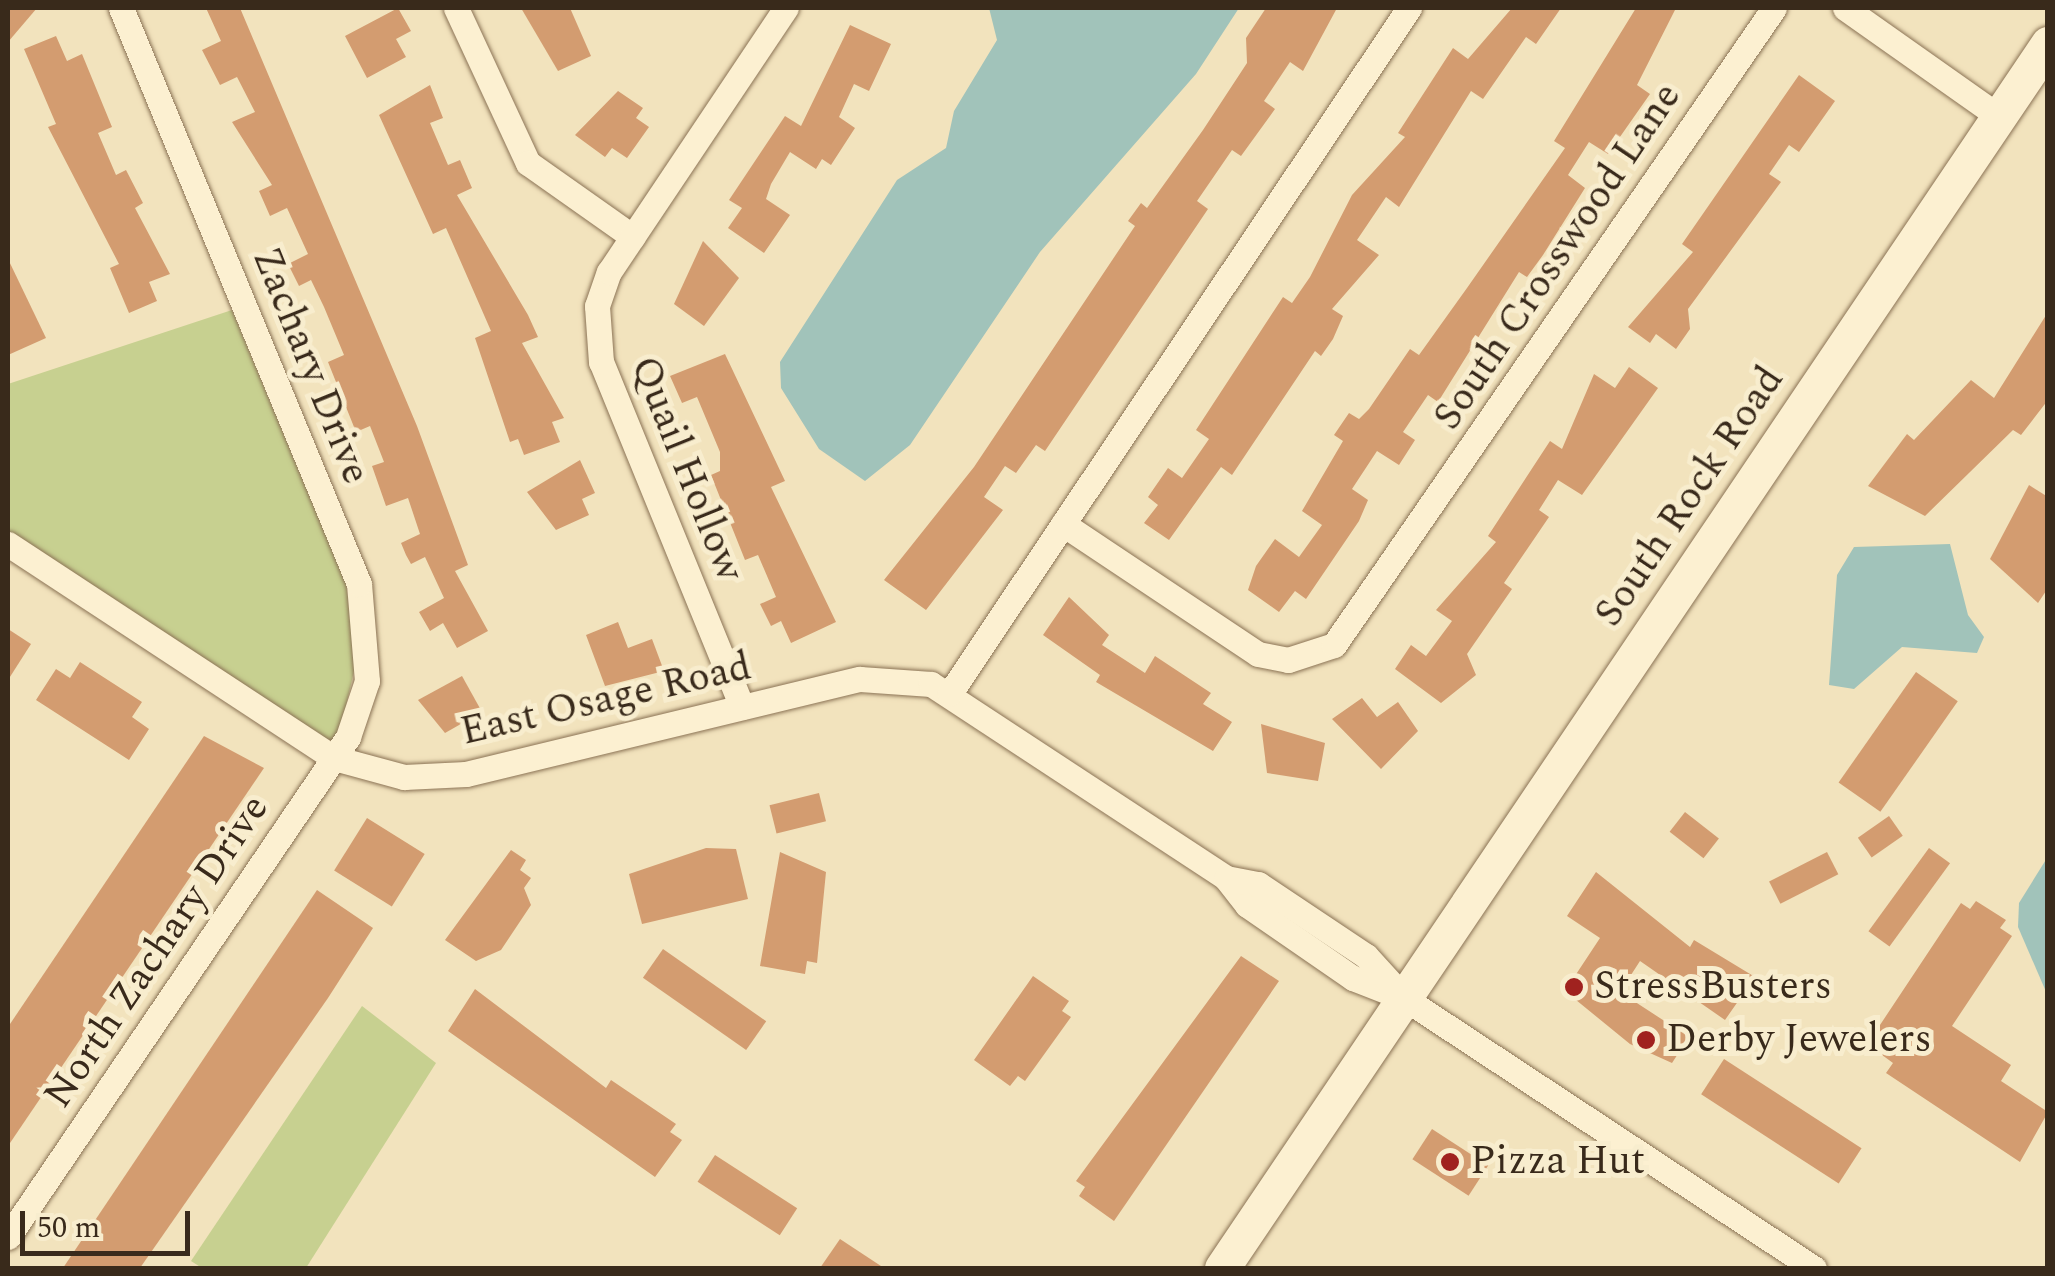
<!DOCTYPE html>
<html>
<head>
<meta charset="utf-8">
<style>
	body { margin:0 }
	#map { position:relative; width:2055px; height:1276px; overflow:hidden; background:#f2e3bd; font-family:Spectral,serif }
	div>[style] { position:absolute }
	.green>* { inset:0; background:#c7d090 }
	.water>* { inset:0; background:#a1c3ba }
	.building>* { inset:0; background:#d39c70; transform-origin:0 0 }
	.roads { filter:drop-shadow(0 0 2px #8b7355) drop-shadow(0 0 2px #8b7355) }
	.minor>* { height:25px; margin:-12.5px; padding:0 12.5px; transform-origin:12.5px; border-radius:12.5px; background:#fcf0d1 }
	.secondary>* { height:35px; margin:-17.5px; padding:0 17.5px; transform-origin:17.5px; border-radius:17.5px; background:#fcf0d1 }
	.dots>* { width:28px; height:28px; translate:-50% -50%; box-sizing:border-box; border:5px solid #f8edce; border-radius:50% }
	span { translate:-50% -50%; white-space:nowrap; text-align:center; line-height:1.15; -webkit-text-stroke:10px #f8edce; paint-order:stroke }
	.street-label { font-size:40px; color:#392a1b }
	.poi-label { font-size:40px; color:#392a1b }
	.left { translate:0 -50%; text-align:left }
	.frame { position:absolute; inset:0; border:10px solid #392a1b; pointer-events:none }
	.scale { position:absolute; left:20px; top:1211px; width:170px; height:45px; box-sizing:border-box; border:5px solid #392a1b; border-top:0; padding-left:12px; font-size:30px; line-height:35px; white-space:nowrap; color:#392a1b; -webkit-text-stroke:8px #f8edce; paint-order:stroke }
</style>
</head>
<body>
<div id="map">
	<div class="green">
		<i style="clip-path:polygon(232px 310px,346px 584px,357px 658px,334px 758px,8px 544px,8px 384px)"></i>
		<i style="clip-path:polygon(362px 1006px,436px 1063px,306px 1268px,202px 1268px,191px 1261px)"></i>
	</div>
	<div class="water">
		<i style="clip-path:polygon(989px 8px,1239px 8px,1196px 74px,1040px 252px,910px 445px,865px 481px,819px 449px,781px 388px,780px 362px,897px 180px,946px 148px,954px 111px,997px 40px)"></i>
		<i style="clip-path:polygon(1950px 544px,1968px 615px,1984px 637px,1977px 653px,1902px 647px,1854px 689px,1829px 685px,1837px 575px,1854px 547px)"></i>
		<i style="clip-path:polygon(2047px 858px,2047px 994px,2018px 927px,2019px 903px)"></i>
	</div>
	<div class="building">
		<i style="clip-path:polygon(8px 8px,37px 8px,8px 42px)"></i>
		<i style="clip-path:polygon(206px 8px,240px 8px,417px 426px,468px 565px,455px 571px,488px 631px,457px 648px,443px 623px,430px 631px,419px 612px,444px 598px,425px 557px,411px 564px,406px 555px,401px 543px,420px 534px,408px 498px,386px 506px,372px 466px,384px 462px,370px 426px,356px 432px,328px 362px,344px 355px,324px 307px,311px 280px,299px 286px,288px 264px,308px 254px,287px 208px,270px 216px,259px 191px,272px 185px,232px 122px,255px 112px,237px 77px,220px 85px,202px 50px,221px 41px)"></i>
		<i style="clip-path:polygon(398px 8px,411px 31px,396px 39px,406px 57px,367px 78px,345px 36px)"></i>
		<i style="clip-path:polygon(521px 8px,570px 8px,591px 56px,558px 71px)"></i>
		<i style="clip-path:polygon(1266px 8px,1337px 8px,1303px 71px,1290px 62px,1264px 101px,1275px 109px,1241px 156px,1232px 150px,1197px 201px,1208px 209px,1045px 451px,1036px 445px,1016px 473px,1005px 466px,984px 497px,1003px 510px,926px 610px,884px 580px,974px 467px,1135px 226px,1128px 221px,1141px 203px,1147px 208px,1203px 130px,1247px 63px,1246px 38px)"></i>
		<i style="clip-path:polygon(1512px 8px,1561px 8px,1536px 44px,1526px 37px,1483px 99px,1471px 91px,1399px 207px,1386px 197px,1357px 240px,1379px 255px,1332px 309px,1343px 316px,1333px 339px,1321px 356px,1315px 351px,1232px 475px,1221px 467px,1169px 540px,1144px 523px,1158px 505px,1148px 497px,1168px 468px,1182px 478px,1209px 439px,1196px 430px,1283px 297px,1292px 303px,1310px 277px,1352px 195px,1405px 137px,1398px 133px,1453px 48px,1468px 59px)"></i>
		<i style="clip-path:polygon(1636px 8px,1676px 8px,1637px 85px,1650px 94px,1608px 154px,1589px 142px,1568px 175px,1585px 188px,1543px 255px,1527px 277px,1519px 272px,1438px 402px,1428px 395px,1403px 432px,1415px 440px,1399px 465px,1377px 451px,1352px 489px,1368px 500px,1359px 521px,1306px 599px,1295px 591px,1279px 612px,1248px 590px,1256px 566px,1275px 539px,1299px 557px,1322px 525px,1302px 511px,1343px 441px,1334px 435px,1349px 413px,1359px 419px,1369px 409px,1410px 349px,1419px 355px,1467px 288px,1565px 148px,1554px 141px)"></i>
		<i style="clip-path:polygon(850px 25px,891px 44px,869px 91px,854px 84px,839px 117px,855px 128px,831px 165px,822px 159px,816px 169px,790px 152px,771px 184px,766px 199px,790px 215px,764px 253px,728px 228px,742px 208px,729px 200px,785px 116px,801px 126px)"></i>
		<i style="clip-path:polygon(56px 36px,67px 61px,82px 54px,112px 127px,98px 133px,116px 175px,126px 170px,143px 203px,135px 208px,170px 274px,149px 282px,157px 301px,129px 313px,110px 268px,119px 264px,48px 127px,56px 124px,24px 49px)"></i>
		<i style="clip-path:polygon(1799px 75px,1835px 101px,1799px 152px,1789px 145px,1769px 174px,1781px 182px,1688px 309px,1690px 329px,1676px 349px,1656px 334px,1650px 343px,1628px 327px,1693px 252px,1682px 244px)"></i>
		<i style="clip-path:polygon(430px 85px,443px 118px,430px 123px,448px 165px,460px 160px,472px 188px,457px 195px,528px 315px,538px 337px,522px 343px,564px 418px,552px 422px,560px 442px,524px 455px,518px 439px,510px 442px,475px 338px,491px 331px,446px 228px,433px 234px,379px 115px)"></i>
		<i style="clip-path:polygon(618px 91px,643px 108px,636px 118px,649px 127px,627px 158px,612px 148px,605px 157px,575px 135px)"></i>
		<i style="clip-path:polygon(703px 241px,739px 278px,704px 326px,674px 304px)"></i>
		<i style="clip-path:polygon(8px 259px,46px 338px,8px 355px)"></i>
		<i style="clip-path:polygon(2048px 312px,2048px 400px,2021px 435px,2013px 430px,1925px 516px,1868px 486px,1907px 434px,1914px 440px,1971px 380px,1994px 398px)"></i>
		<i style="clip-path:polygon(725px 354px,785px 481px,771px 487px,836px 622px,791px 643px,781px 621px,771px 626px,760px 604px,776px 597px,758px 555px,745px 560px,711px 475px,720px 471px,720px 452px,697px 397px,682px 403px,670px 376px)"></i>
		<i style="clip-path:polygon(1629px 367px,1658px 388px,1582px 495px,1558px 480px,1539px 510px,1549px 517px,1504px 583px,1512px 589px,1467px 654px,1476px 675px,1441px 703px,1395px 669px,1411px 645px,1426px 656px,1452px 621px,1436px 610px,1496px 542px,1488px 536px,1550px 441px,1562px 449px,1594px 374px,1615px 388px)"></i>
		<i style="clip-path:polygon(580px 460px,595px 493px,582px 499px,589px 515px,556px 530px,527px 492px)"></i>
		<i style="clip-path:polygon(2029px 485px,2048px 497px,2048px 588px,2038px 603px,1990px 559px)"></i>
		<i style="clip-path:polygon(1069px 597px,1109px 635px,1102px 645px,1145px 673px,1155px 656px,1211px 693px,1203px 704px,1232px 722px,1213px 751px,1096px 682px,1100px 675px,1043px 635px)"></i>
		<i style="clip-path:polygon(618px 622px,628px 648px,652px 639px,664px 671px,605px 686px,586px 635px)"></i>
		<i style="clip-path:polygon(8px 629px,31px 644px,8px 680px)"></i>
		<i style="clip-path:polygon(80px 662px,142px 702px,132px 717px,149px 729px,129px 760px,36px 700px,56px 669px,70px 678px)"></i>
		<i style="left:1916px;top:672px;width:51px;height:135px;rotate:35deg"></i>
		<i style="clip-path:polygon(462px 676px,482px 712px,445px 733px,418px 700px)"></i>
		<i style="clip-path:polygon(1362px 698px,1377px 717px,1398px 702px,1418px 731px,1381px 769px,1332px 719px)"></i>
		<i style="clip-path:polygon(1261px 724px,1325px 743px,1318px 781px,1267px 773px)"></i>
		<i style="clip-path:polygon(204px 736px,264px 768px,8px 1146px,8px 1027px)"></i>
		<i style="left:819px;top:793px;width:29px;height:51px;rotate:76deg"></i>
		<i style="left:1685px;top:812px;width:43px;height:25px;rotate:38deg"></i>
		<i style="left:1889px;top:816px;width:24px;height:38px;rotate:55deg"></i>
		<i style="left:367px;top:818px;width:68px;height:62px;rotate:32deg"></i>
		<i style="clip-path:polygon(706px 848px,736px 849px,748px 899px,642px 924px,629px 874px)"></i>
		<i style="left:1929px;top:848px;width:26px;height:103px;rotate:36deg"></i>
		<i style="clip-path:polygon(511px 850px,526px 860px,520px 870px,531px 878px,524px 888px,531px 905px,501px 950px,476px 961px,445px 940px)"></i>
		<i style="clip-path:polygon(780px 852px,826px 872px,817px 963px,807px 961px,805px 974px,760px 966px)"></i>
		<i style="left:1827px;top:852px;width:25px;height:65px;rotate:63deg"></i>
		<i style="clip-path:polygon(1596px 872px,1690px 947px,1694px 940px,1755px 977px,1725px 1020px,1640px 961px,1620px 992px,1689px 1037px,1672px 1063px,1630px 1044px,1565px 991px,1600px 938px,1567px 916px)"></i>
		<i style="clip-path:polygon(317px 890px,373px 928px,328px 998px,140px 1268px,63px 1268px)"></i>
		<i style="clip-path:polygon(1976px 901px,2006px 920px,2000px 928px,2012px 936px,1952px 1026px,2011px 1065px,2001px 1081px,2048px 1112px,2020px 1162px,1886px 1073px,1893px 1063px,1878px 1052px,1888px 1039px,1876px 1031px,1961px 903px,1970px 909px)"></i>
		<i style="left:663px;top:949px;width:126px;height:35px;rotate:35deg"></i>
		<i style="clip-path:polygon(1241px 956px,1279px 981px,1114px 1221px,1079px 1196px,1085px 1187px,1076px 1181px)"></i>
		<i style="clip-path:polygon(1033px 976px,1069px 1001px,1062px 1011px,1071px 1017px,1025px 1081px,1018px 1076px,1010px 1086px,974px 1060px)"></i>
		<i style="clip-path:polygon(475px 989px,606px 1088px,611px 1080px,676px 1124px,670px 1132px,682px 1140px,655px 1177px,448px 1031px)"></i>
		<i style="left:1724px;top:1059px;width:164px;height:42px;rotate:33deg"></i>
		<i style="left:1432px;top:1129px;width:67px;height:36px;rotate:33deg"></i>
		<i style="left:715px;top:1155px;width:98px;height:32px;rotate:33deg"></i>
		<i style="clip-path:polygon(840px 1239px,884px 1268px,820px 1268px)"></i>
	</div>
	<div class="roads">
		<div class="minor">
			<i style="left:456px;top:8px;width:171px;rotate:65.1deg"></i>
			<i style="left:528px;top:163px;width:128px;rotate:35.2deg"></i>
			<i style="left:1845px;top:8px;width:187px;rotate:35.2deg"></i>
			<i style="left:1063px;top:524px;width:234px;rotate:33.7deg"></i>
			<i style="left:1258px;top:654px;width:31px;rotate:11deg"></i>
			<i style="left:1288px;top:660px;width:48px;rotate:-18.1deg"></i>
			<i style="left:1334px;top:645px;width:774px;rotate:-55.37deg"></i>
			<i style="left:8px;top:544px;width:390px;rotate:33.3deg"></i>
			<i style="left:334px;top:758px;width:73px;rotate:15.2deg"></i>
			<i style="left:404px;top:777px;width:62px;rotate:-2.8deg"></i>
			<i style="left:466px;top:774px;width:405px;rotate:-13.6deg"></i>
			<i style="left:860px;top:679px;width:71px;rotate:4deg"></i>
			<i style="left:931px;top:684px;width:353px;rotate:33.3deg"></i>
			<i style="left:1226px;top:878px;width:34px;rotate:52deg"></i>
			<i style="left:1247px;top:905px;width:129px;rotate:34.6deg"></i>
			<i style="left:1353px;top:978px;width:55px;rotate:21.4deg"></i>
			<i style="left:1404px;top:998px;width:491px;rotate:33.4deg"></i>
			<i style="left:950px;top:693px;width:825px;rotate:-56.18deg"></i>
			<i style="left:742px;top:707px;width:373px;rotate:-112.2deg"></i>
			<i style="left:601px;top:362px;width:56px;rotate:-94.1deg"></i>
			<i style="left:597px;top:306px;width:36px;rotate:-71deg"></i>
			<i style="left:609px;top:272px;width:318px;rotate:-56.2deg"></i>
			<i style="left:1226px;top:878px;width:33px;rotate:11deg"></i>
			<i style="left:1258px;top:884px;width:130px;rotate:33.7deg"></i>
			<i style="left:1366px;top:956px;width:47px;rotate:47.6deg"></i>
			<i style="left:8px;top:1237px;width:605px;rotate:-55.78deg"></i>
			<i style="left:348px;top:737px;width:59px;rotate:-71.3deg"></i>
			<i style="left:367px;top:681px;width:97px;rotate:-94.7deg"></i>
			<i style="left:359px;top:584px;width:623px;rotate:-112.45deg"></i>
		</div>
		<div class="secondary">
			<i style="left:1222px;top:1268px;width:1477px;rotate:-55.99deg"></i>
		</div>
	</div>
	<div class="dots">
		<i style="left:1574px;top:987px;background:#a0221f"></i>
		<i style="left:1646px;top:1040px;background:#a0221f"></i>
		<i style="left:1450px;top:1162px;background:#a0221f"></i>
	</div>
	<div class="street-label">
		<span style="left:1558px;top:257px;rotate:-56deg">South Crosswood Lane</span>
		<span style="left:310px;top:366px;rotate:68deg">Zachary Drive</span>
		<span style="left:686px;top:469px;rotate:68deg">Quail Hollow</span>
		<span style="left:1690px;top:497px;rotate:-56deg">South Rock Road</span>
		<span style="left:606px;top:700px;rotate:-13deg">East Osage Road</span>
		<span style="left:157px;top:952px;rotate:-56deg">North Zachary Drive</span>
	</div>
	<div class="poi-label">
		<span class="left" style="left:1594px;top:987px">StressBusters</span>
		<span class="left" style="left:1666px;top:1040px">Derby Jewelers</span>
		<span class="left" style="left:1470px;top:1162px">Pizza Hut</span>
	</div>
	<div class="frame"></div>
	<div class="scale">50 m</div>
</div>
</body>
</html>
